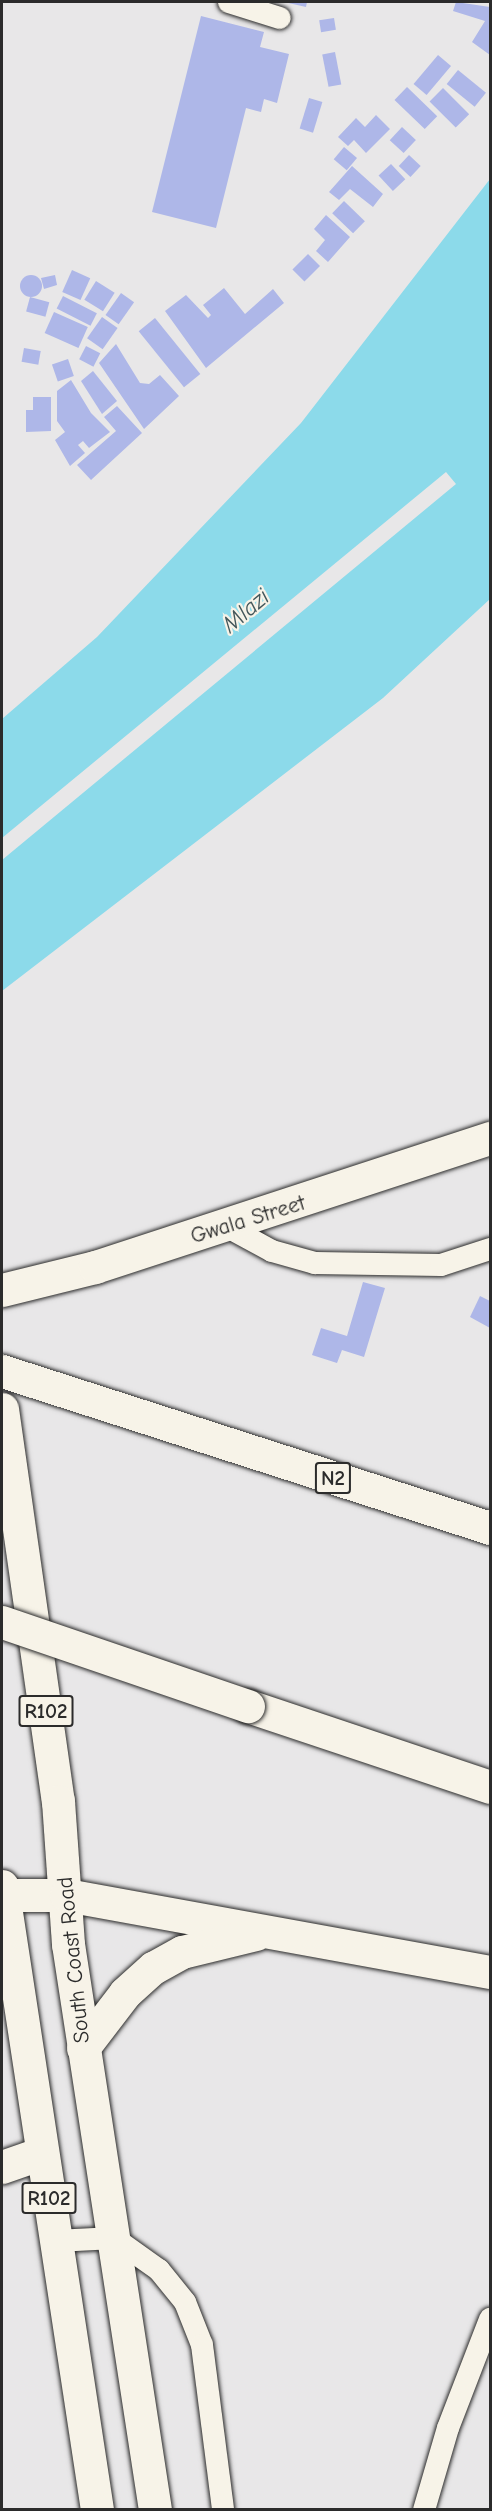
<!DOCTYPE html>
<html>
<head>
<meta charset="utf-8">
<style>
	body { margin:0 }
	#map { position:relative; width:492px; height:2511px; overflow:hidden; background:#e8e7e8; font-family:"Comic Neue",sans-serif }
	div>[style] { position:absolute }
	.water>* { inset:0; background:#8cdaea }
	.building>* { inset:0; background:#aeb7e8; transform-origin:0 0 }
	.round { border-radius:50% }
	.roads { filter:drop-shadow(0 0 2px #2b2b2b) drop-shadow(0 0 2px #2b2b2b) }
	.lane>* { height:22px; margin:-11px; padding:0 11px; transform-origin:11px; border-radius:11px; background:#f7f3e8 }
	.street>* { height:33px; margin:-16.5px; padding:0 16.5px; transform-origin:16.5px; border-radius:16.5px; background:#f7f3e8 }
	.secondary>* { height:33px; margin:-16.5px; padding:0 16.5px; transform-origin:16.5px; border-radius:16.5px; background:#f7f3e8 }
	.primary>* { height:33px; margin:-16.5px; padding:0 16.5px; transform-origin:16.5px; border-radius:16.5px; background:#f7f3e8 }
	.highway>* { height:33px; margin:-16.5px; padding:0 16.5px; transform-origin:16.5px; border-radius:16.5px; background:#f7f3e8 }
	.bridges { filter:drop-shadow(0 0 2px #2b2b2b) drop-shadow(0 0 2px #2b2b2b) }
	.highway-bridge>* { height:33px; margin:-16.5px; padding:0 16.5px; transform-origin:16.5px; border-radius:16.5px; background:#f7f3e8 }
	span { translate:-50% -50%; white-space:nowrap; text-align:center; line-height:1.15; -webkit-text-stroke:4.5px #f7f3e8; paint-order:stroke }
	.shield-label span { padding:2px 4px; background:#f7f3e8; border:2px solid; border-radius:4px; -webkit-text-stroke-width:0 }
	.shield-label { font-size:21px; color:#2b2b2b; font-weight:700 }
	.street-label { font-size:22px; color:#2b2b2b }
	.water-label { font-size:24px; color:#43575b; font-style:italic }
	.frame { position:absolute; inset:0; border:3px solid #2b2b2b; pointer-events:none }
</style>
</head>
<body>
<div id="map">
	<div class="water">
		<i style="clip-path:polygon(490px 179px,490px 599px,383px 698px,2px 991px,2px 860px,456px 484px,446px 472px,2px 838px,2px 719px,97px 637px,301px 423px)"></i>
	</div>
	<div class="building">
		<i style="clip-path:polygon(284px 2px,307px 2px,306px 7px)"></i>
		<i style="clip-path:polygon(456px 2px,490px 7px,490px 55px,472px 42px,485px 21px,453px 11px)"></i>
		<i style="clip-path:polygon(201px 16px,264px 32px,260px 47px,289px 54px,277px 103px,264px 99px,261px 112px,246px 108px,216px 228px,152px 212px)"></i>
		<i style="left:334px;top:18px;width:12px;height:15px;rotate:81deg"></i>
		<i style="left:335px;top:52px;width:33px;height:13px;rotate:79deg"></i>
		<i style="left:438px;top:55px;width:17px;height:38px;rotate:40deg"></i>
		<i style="left:458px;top:70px;width:36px;height:18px;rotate:39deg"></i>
		<i style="left:407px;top:87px;width:42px;height:18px;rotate:44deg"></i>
		<i style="left:443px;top:88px;width:37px;height:19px;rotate:45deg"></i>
		<i style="left:309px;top:98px;width:14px;height:32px;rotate:17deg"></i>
		<i style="clip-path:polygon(376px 115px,390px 129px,366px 153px,354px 140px,348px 146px,338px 137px,356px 118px,365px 127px)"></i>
		<i style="left:402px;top:127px;width:19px;height:18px;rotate:43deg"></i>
		<i style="left:344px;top:147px;width:17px;height:16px;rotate:40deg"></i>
		<i style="left:409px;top:155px;width:16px;height:15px;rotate:43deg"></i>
		<i style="left:391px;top:164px;width:21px;height:17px;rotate:47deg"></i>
		<i style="clip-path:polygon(352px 166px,383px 194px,373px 207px,350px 189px,339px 200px,329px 192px)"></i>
		<i style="left:344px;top:201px;width:29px;height:17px;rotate:44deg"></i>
		<i style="clip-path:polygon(326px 215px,350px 237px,328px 262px,316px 251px,325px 240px,314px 229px)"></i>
		<i style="left:308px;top:254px;width:17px;height:22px;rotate:45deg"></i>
		<i style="left:72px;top:270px;width:20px;height:24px;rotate:24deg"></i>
		<i style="clip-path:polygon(55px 275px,57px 285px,44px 289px,41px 278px)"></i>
		<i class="round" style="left:20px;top:275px;width:22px;height:22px"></i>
		<i style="left:96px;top:281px;width:22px;height:22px;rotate:32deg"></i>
		<i style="clip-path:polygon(224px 288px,245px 314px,273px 289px,284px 303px,206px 368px,165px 311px,186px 295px,208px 318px,211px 315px,203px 305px)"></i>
		<i style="left:121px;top:293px;width:16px;height:27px;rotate:35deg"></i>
		<i style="left:63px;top:296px;width:38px;height:14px;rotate:27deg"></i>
		<i style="left:30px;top:297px;width:20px;height:15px;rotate:15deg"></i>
		<i style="left:54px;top:312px;width:37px;height:23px;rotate:24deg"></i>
		<i style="left:102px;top:317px;width:19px;height:26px;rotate:35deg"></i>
		<i style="left:155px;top:318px;width:72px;height:21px;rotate:51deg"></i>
		<i style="clip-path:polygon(116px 344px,140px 383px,149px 384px,160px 375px,179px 396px,144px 429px,99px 363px)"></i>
		<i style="left:86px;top:346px;width:16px;height:15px;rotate:27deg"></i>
		<i style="left:24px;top:348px;width:17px;height:14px;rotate:10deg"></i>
		<i style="left:68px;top:359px;width:18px;height:17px;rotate:71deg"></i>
		<i style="clip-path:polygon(93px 371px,117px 401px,102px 414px,81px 381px)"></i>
		<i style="clip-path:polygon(71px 380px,91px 413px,110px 432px,89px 448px,83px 441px,78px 445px,85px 453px,70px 466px,55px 440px,65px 432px,57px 421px,57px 391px)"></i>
		<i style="clip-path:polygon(33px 397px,51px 397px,51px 431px,26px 432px,26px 410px,33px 410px)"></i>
		<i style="clip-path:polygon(117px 406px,142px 433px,91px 480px,77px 465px,116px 431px,104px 417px)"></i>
		<i style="clip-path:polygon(363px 1282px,385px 1288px,364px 1357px,342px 1350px,337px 1363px,312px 1355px,321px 1328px,347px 1336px)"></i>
		<i style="clip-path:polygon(480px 1296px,490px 1301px,490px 1328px,470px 1317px)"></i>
	</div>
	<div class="roads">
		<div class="lane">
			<i style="left:229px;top:2px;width:53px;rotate:17.4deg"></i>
			<i style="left:226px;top:1226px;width:52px;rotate:28.5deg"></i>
			<i style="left:272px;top:1251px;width:45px;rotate:15.6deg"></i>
			<i style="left:315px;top:1263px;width:126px;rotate:0.9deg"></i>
			<i style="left:441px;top:1265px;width:52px;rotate:-18.1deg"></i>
			<i style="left:56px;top:2241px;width:58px;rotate:-3deg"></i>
			<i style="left:114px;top:2238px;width:55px;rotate:35.4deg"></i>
			<i style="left:159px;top:2270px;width:41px;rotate:50.9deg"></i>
			<i style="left:185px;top:2302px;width:46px;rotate:68.4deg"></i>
			<i style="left:202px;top:2345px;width:166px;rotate:82.7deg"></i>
			<i style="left:424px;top:2510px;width:85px;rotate:-73.7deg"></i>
			<i style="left:448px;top:2428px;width:117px;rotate:-68.9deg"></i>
		</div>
		<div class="street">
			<i style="left:2px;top:2167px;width:42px;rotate:-19.3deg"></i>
		</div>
		<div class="secondary">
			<i style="left:2px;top:1290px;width:96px;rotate:-13.9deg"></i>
			<i style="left:95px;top:1267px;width:416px;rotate:-18.1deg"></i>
		</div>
		<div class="primary">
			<i style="left:2px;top:1409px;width:396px;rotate:81.9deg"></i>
			<i style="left:58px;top:1801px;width:143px;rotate:86deg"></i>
			<i style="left:68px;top:1944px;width:573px;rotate:81.26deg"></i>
			<i style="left:2px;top:1886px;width:631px;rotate:81.34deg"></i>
		</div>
		<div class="highway">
			<i style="left:2px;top:1371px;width:513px;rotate:17.83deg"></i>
			<i style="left:248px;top:1706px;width:255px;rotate:18.5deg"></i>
			<i style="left:3px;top:1895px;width:63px"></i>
			<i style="left:66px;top:1895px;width:431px;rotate:10.3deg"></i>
			<i style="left:83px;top:2048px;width:69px;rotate:-52.6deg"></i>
			<i style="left:125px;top:1993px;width:38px;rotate:-42deg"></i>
			<i style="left:153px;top:1968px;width:33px;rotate:-29deg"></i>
			<i style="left:182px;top:1952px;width:76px;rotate:-13.7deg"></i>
		</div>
	</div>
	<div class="bridges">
		<div class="highway-bridge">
			<i style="left:2px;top:1622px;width:260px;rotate:18.9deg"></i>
		</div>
	</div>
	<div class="shield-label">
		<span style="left:333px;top:1478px">N2</span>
		<span style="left:46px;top:1711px">R102</span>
		<span style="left:49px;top:2198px">R102</span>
	</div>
	<div class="street-label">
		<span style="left:248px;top:1220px;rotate:-17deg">Gwala Street</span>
		<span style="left:74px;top:1960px;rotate:-96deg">South Coast Road</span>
	</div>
	<div class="water-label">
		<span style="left:246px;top:611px;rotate:-40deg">Mlazi</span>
	</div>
	<div class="frame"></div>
</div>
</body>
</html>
